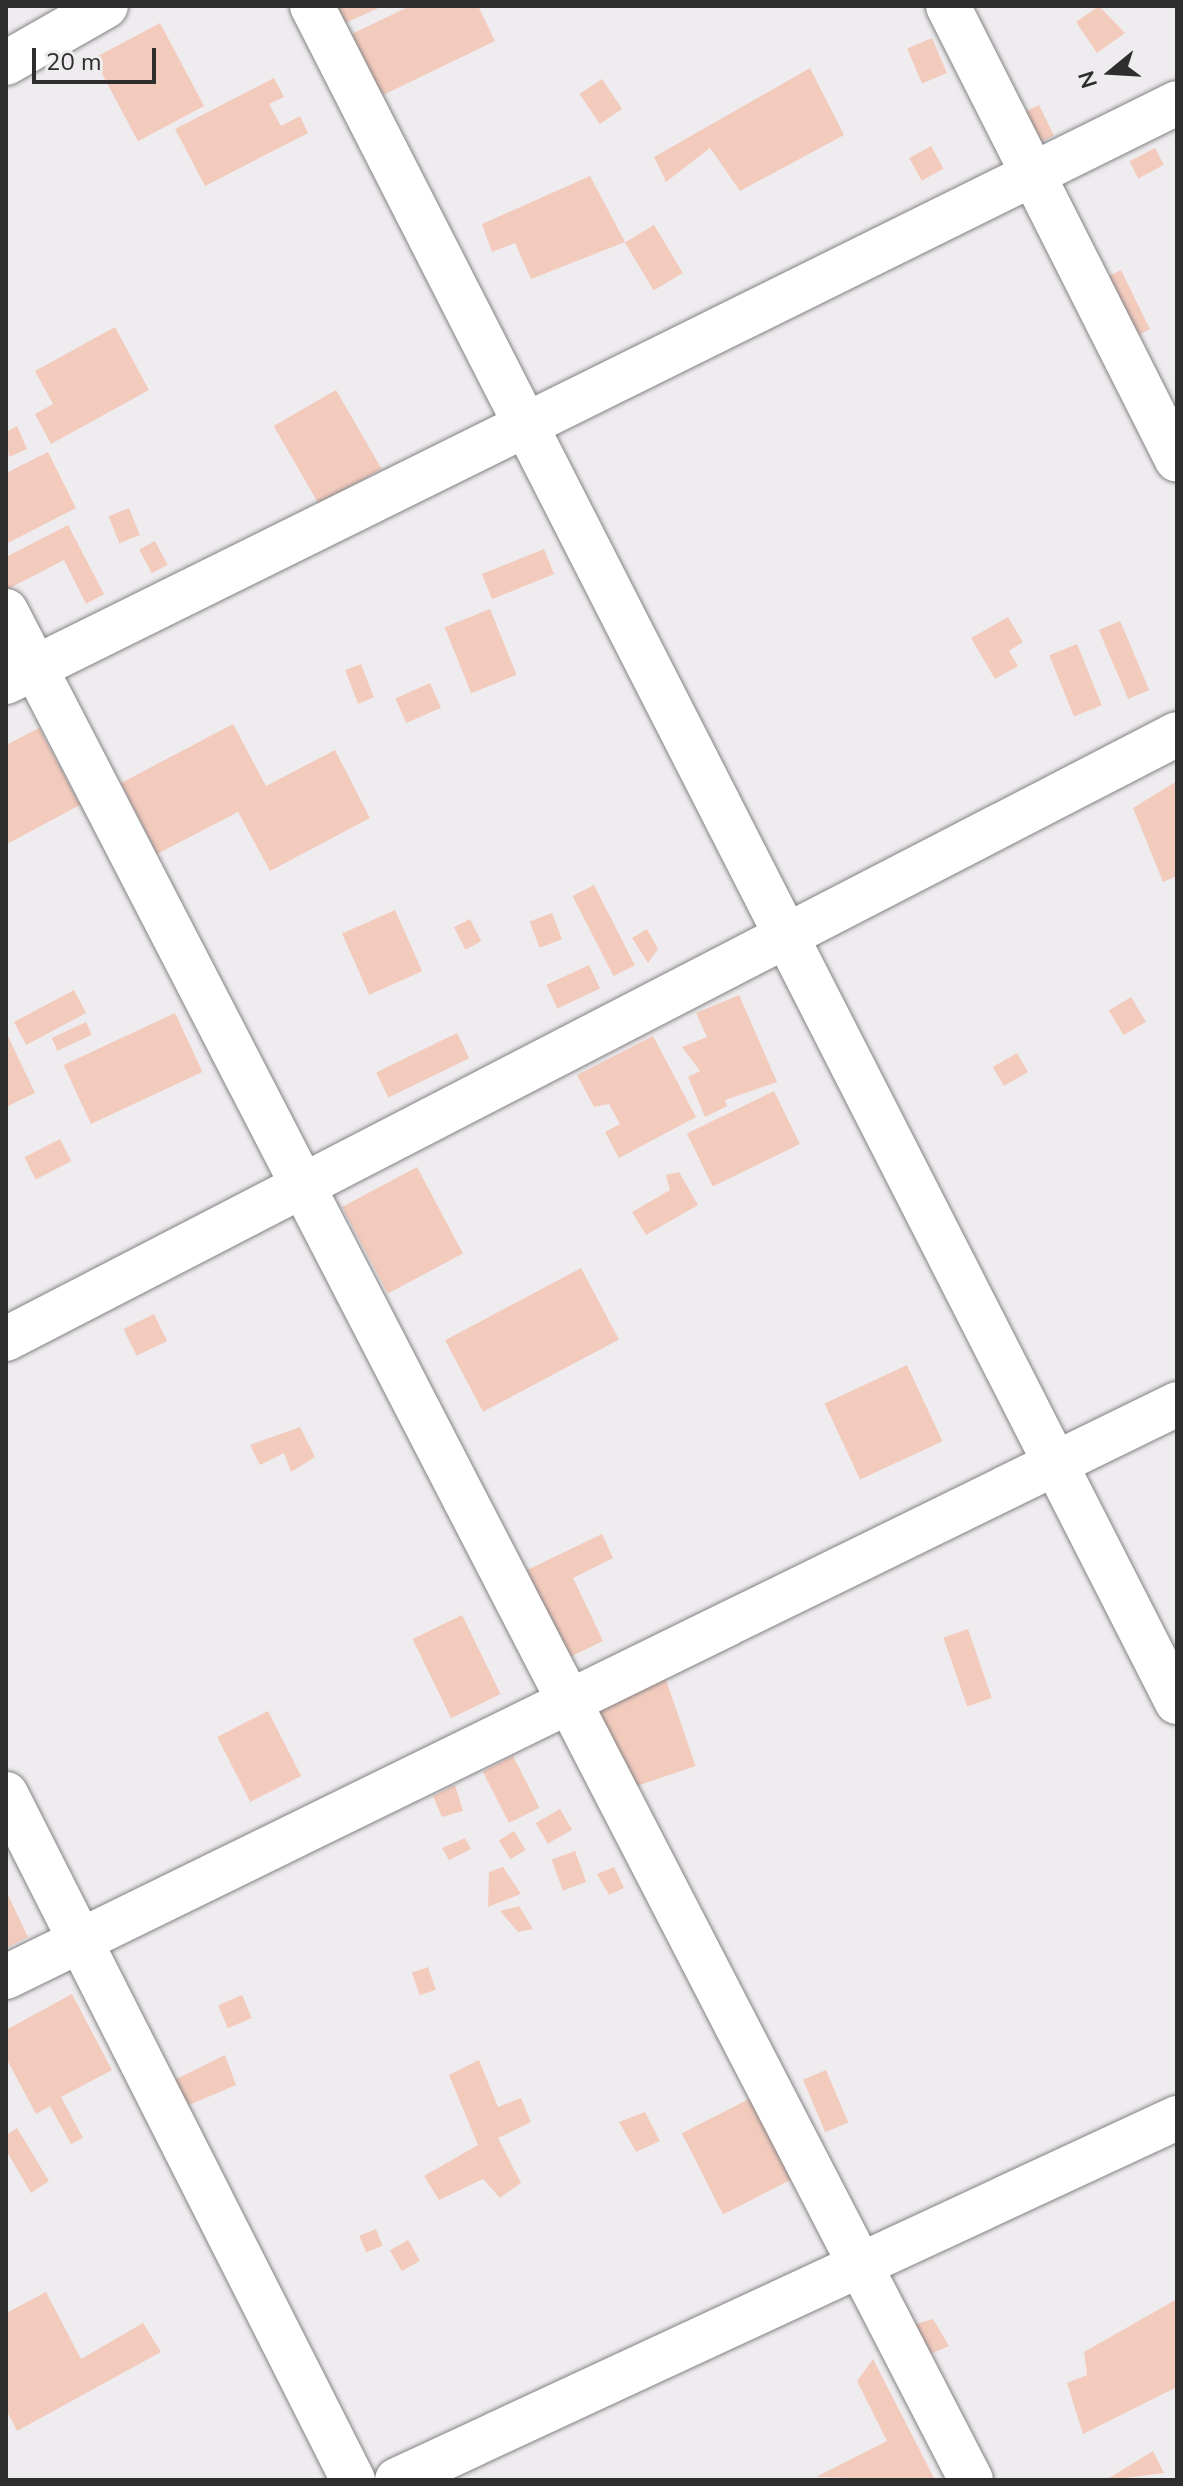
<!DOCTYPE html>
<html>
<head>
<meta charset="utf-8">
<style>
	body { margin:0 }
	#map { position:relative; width:1183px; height:2486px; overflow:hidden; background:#efecef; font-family:"Nunito Sans",sans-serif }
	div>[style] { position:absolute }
	.building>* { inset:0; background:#f3cbbd; transform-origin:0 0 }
	.roads { filter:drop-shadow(0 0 2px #848284) drop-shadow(0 0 2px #848284) }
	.street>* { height:44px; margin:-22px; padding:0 22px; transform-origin:22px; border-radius:22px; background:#fff }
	span { translate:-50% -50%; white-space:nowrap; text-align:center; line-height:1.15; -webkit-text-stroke:7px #efecef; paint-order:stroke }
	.frame { position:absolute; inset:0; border:8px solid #2f2e2f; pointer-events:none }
	.north { position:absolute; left:1071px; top:32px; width:80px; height:80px; -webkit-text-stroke:6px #efecef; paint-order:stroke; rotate:252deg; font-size:22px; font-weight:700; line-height:32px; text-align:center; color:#2f2e2f }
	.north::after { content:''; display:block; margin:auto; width:28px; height:36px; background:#2f2e2f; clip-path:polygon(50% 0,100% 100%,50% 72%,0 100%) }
	.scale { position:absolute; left:32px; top:48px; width:124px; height:36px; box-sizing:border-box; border:4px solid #2f2e2f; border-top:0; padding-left:10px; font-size:24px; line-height:28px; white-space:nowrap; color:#2f2e2f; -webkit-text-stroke:6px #efecef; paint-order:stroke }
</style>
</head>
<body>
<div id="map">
	<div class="building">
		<i style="clip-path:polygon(333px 6px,383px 6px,341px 25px)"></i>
		<i style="clip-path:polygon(410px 6px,478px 6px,495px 41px,381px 96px,352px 34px)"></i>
		<i style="clip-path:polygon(1099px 6px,1125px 33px,1097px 53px,1076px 22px)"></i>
		<i style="left:160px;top:23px;width:94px;height:75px;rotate:62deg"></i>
		<i style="left:932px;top:38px;width:38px;height:27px;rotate:67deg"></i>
		<i style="clip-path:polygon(810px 68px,844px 135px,740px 191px,710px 148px,666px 182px,654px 157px)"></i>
		<i style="clip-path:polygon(274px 78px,284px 97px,269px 104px,281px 126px,300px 116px,308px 133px,205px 186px,175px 129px)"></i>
		<i style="left:602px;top:79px;width:36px;height:27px;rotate:56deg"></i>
		<i style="left:1039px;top:105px;width:34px;height:23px;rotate:64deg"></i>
		<i style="left:931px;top:146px;width:26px;height:25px;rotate:61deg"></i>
		<i style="left:1155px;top:148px;width:19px;height:29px;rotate:62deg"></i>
		<i style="clip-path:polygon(590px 176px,625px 242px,531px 279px,515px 243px,492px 252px,482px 224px)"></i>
		<i style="left:654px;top:225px;width:56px;height:34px;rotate:59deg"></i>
		<i style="left:1121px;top:270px;width:66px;height:26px;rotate:64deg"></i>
		<i style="clip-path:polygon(115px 327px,149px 390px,51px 444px,35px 414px,53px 404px,35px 371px)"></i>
		<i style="left:336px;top:390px;width:91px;height:72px;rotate:60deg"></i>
		<i style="clip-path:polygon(17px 426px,27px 449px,9px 457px,6px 432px)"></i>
		<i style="clip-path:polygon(48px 452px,76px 508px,6px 544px,6px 473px)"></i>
		<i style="left:129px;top:508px;width:29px;height:22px;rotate:68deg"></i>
		<i style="clip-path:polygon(68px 525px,104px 594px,86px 604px,64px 560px,6px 590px,6px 557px)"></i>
		<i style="left:155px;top:541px;width:27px;height:18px;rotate:62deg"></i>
		<i style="left:544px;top:549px;width:27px;height:67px;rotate:68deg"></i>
		<i style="left:490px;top:609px;width:71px;height:49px;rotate:68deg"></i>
		<i style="clip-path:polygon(1008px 617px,1023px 642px,1009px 651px,1018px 666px,995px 679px,971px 638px)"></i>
		<i style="left:1120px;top:621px;width:75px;height:23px;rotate:67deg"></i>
		<i style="left:1077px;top:644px;width:66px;height:30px;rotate:68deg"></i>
		<i style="left:361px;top:664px;width:36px;height:17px;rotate:69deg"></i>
		<i style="left:430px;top:683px;width:27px;height:38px;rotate:66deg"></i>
		<i style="clip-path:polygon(233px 724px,266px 786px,335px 750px,370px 818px,270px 871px,238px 812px,157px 854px,121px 783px)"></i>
		<i style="clip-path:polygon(39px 728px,80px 805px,7px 844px,6px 745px)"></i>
		<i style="clip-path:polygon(1177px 781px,1177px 876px,1163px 882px,1133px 808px)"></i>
		<i style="left:594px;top:885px;width:90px;height:24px;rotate:63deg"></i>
		<i style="left:395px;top:910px;width:67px;height:58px;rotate:66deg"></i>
		<i style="left:552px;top:913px;width:28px;height:24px;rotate:69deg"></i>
		<i style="left:470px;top:919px;width:25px;height:18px;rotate:63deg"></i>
		<i style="clip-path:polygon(647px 929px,658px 949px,648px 963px,632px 938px)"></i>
		<i style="left:589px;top:965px;width:26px;height:47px;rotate:65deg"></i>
		<i style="left:74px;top:990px;width:26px;height:68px;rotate:62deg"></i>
		<i style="clip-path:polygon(739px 995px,777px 1082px,725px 1100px,727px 1106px,705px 1117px,688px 1077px,700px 1071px,682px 1047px,707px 1037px,696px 1013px)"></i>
		<i style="left:1131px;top:997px;width:29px;height:26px;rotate:59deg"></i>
		<i style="left:175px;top:1013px;width:65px;height:123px;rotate:65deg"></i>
		<i style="left:86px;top:1022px;width:14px;height:38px;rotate:65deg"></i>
		<i style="clip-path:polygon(6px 1032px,35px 1093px,6px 1107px)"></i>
		<i style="left:457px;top:1033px;width:28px;height:90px;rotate:64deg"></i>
		<i style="clip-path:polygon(653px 1036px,696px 1117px,619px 1158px,605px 1132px,620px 1124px,609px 1104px,594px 1107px,577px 1075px)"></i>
		<i style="left:1017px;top:1053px;width:22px;height:28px;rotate:60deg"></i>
		<i style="left:774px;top:1091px;width:59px;height:97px;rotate:64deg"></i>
		<i style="left:60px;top:1139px;width:25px;height:40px;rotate:63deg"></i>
		<i style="left:417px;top:1167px;width:98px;height:85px;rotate:62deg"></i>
		<i style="clip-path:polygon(679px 1172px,698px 1205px,646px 1235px,632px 1212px,670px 1190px,666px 1175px)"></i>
		<i style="left:581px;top:1268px;width:81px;height:154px;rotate:62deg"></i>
		<i style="left:154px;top:1314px;width:30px;height:34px;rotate:64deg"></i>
		<i style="left:907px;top:1365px;width:84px;height:91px;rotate:65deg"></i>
		<i style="clip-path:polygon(300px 1427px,315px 1457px,291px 1472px,284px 1453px,260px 1465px,250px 1445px)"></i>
		<i style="clip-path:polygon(602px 1534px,613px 1558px,573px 1578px,603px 1641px,568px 1658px,527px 1570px)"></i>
		<i style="left:462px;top:1615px;width:88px;height:55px;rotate:64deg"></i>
		<i style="left:968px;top:1629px;width:73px;height:26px;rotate:71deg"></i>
		<i style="left:665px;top:1677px;width:94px;height:76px;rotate:71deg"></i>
		<i style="left:268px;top:1711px;width:73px;height:57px;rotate:63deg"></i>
		<i style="left:513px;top:1756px;width:58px;height:34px;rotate:63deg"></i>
		<i style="clip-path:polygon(455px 1785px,463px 1811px,442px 1817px,433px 1796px)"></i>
		<i style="left:560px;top:1809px;width:24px;height:28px;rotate:60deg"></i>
		<i style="left:514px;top:1831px;width:22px;height:18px;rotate:58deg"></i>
		<i style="clip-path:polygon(465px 1838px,471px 1849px,449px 1860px,442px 1848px)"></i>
		<i style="left:575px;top:1851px;width:33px;height:25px;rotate:70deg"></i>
		<i style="clip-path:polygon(503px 1867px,521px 1894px,488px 1907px,489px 1872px)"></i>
		<i style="clip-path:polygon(614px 1867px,624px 1888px,609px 1895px,597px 1874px)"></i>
		<i style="clip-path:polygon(6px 1891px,28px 1937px,6px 1948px)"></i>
		<i style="clip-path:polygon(519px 1906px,533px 1929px,518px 1932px,500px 1911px)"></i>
		<i style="left:428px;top:1967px;width:24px;height:17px;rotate:71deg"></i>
		<i style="clip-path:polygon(72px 1994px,112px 2070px,61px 2097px,83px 2138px,71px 2144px,50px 2106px,36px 2114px,6px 2058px,6px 2030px)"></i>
		<i style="left:242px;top:1995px;width:25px;height:26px;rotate:67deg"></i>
		<i style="clip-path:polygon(225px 2055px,236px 2085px,182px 2108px,168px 2083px)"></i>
		<i style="clip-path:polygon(479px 2060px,498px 2107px,521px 2098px,531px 2122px,498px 2138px,521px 2183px,500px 2198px,483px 2179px,439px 2200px,424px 2176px,478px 2145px,449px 2075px)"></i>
		<i style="left:826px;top:2070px;width:57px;height:25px;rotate:67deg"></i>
		<i style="left:753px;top:2097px;width:91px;height:80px;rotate:63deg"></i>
		<i style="clip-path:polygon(645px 2112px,660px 2141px,636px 2152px,619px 2122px)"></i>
		<i style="clip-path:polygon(17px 2128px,49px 2181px,31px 2193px,6px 2150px,6px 2135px)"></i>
		<i style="left:376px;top:2229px;width:18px;height:18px;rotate:68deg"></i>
		<i style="left:408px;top:2240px;width:24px;height:21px;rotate:60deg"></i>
		<i style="clip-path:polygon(46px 2292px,81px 2359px,143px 2323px,161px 2352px,17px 2431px,6px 2409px,6px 2313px)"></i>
		<i style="clip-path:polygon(1177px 2299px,1177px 2387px,1083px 2434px,1067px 2383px,1087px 2375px,1084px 2352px)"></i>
		<i style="clip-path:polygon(933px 2319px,949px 2346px,923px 2357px,906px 2327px)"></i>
		<i style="clip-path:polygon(873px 2359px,935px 2480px,816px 2477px,887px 2441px,857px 2381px)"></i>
		<i style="clip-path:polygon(1153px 2451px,1164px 2473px,1110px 2480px,1109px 2478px)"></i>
	</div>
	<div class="roads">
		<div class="street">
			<i style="left:312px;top:6px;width:1904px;rotate:62.98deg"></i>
			<i style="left:948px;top:6px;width:508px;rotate:63.23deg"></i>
			<i style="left:6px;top:63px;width:115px;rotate:-29.7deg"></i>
			<i style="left:6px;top:611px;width:2103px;rotate:62.69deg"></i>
			<i style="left:6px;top:682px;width:1306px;rotate:-26.31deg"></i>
			<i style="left:6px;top:1339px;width:1318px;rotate:-27.32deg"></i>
			<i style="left:6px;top:1794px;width:769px;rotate:63.17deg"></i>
			<i style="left:6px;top:1977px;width:1304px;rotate:-26.07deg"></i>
			<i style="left:397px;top:2480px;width:860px;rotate:-24.9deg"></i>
		</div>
	</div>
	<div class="frame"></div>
	<div class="north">N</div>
	<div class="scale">20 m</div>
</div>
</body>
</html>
